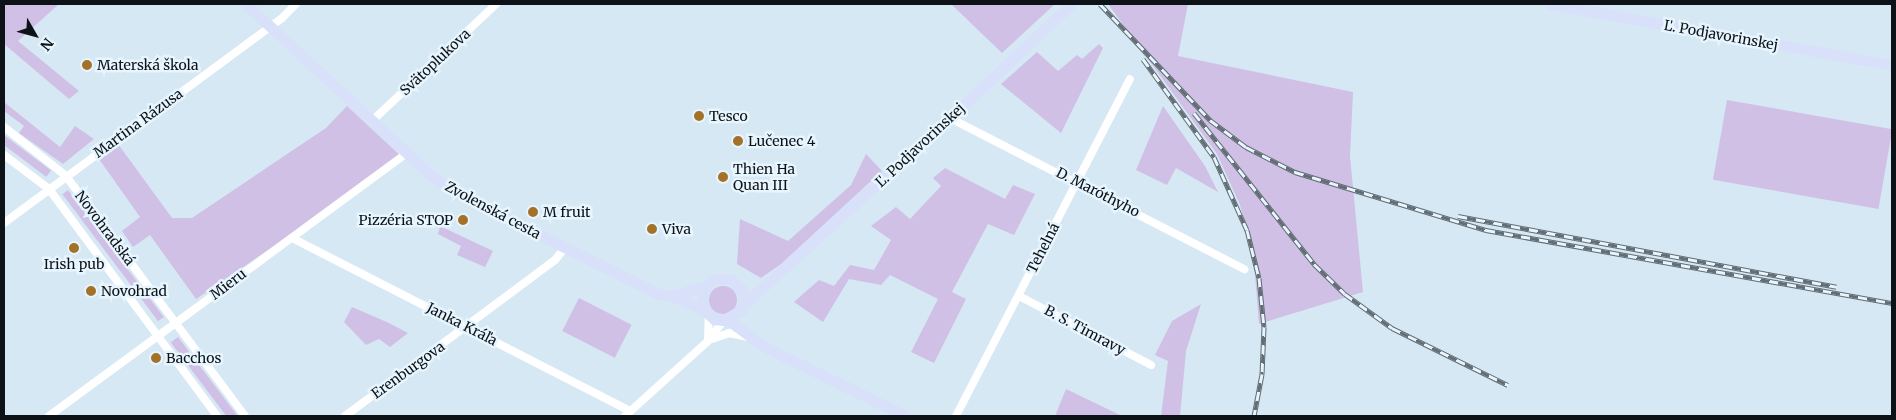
<!DOCTYPE html>
<html>
<head>
<meta charset="utf-8">
<style>
	body { margin:0 }
	#map { position:relative; width:1896px; height:420px; overflow:hidden; background:#d6e8f4; font-family:Merriweather,serif }
	div>[style] { position:absolute }
	.green>* { inset:0; background:#d0c0e5; transform-origin:0 0 }
	.round { border-radius:50% }
	.street>* { height:8px; margin:-4px; padding:0 4px; transform-origin:4px; border-radius:4px; background:#fff }
	.secondary>* { height:11px; margin:-5.5px; padding:0 5.5px; transform-origin:5.5px; border-radius:5.5px; background:#d9e0fa }
	.rail>* { height:5px; margin-top:-2.5px; transform-origin:0; background:repeating-linear-gradient(90deg,#e7f5ff 0 9px,#626d74 0 18px); box-sizing:border-box; border-block:1px solid #626d74 }
	.dots>* { width:14px; height:14px; translate:-50% -50%; box-sizing:border-box; border:2px solid #e7f5ff; border-radius:50% }
	span { translate:-50% -50%; white-space:nowrap; text-align:center; line-height:1.15; -webkit-text-stroke:5px #e7f5ff; paint-order:stroke }
	.street-label { font-size:14px; color:#0c1216 }
	.poi-label { font-size:14px; color:#0c1216 }
	.left { translate:0 -50%; text-align:left }
	.right { translate:-100% -50%; text-align:right }
	.frame { position:absolute; inset:0; border:5px solid #0c1216; pointer-events:none }
	.north { position:absolute; left:10px; top:10px; width:50px; height:50px; -webkit-text-stroke:4px #e7f5ff; paint-order:stroke; rotate:128deg; font-size:14px; font-weight:700; line-height:20px; text-align:center; color:#0c1216 }
	.north::after { content:''; display:block; margin:auto; width:18px; height:22px; background:#0c1216; clip-path:polygon(50% 0,100% 100%,50% 72%,0 100%) }
</style>
</head>
<body>
<div id="map">
	<div class="green">
		<i style="clip-path:polygon(4px 4px,59px 4px,18px 41px,79px 91px,69px 99px,4px 44px)"></i>
		<i style="clip-path:polygon(951px 4px,1055px 4px,1002px 53px)"></i>
		<i style="clip-path:polygon(1108px 4px,1188px 4px,1178px 56px,1353px 92px,1350px 156px,1363px 292px,1259px 324px,1253px 251px,1240px 205px,1217px 154px)"></i>
		<i style="clip-path:polygon(1099px 44px,1103px 48px,1061px 133px,1001px 84px,1037px 52px,1058px 71px,1077px 55px,1082px 59px)"></i>
		<i style="left:1727px;top:100px;width:168px;height:81px;rotate:10deg"></i>
		<i style="clip-path:polygon(4px 102px,60px 147px,75px 126px,94px 139px,63px 164px,19px 133px,24px 126px,4px 111px)"></i>
		<i style="clip-path:polygon(347px 106px,403px 158px,196px 299px,150px 235px,133px 247px,122px 231px,140px 217px,99px 159px,118px 144px,172px 218px,192px 218px,326px 128px)"></i>
		<i style="clip-path:polygon(1163px 106px,1205px 166px,1218px 192px,1176px 168px,1167px 185px,1136px 170px)"></i>
		<i style="left:4px;top:135px;width:59px;height:8px;rotate:37deg"></i>
		<i style="clip-path:polygon(866px 154px,882px 171px,781px 264px,761px 278px,737px 264px,740px 219px,788px 241px,851px 185px)"></i>
		<i style="clip-path:polygon(945px 168px,1005px 199px,1013px 185px,1035px 194px,1014px 235px,988px 224px,952px 292px,966px 299px,934px 363px,911px 352px,938px 299px,890px 275px,881px 285px,849px 279px,823px 322px,794px 302px,819px 280px,834px 286px,850px 265px,874px 270px,891px 240px,871px 226px,896px 207px,910px 219px,941px 186px,933px 178px)"></i>
		<i style="left:68px;top:190px;width:159px;height:7px;rotate:53deg"></i>
		<i style="clip-path:polygon(440px 226px,493px 251px,485px 267px,457px 255px,461px 246px,438px 234px)"></i>
		<i class="round" style="left:709px;top:286px;width:28px;height:28px"></i>
		<i style="left:579px;top:298px;width:59px;height:37px;rotate:27deg"></i>
		<i style="clip-path:polygon(1201px 304px,1186px 351px,1180px 416px,1161px 416px,1168px 361px,1155px 355px,1172px 321px)"></i>
		<i style="clip-path:polygon(352px 307px,389px 323px,408px 333px,390px 347px,379px 339px,366px 345px,344px 322px)"></i>
		<i style="left:178px;top:337px;width:99px;height:9px;rotate:53deg"></i>
		<i style="clip-path:polygon(1066px 389px,1122px 416px,1055px 416px)"></i>
	</div>
	<div class="street">
		<i style="left:950px;top:118px;width:331px;rotate:27.2deg"></i>
		<i style="left:373px;top:120px;width:169px;rotate:-43.3deg"></i>
		<i style="left:4px;top:127px;width:79px;rotate:38.3deg"></i>
		<i style="left:66px;top:176px;width:299px;rotate:53.3deg"></i>
		<i style="left:4px;top:155px;width:56px;rotate:37.1deg"></i>
		<i style="left:49px;top:189px;width:282px;rotate:53.5deg"></i>
		<i style="left:4px;top:223px;width:344px;rotate:-36.4deg"></i>
		<i style="left:281px;top:19px;width:21px;rotate:-45deg"></i>
		<i style="left:292px;top:238px;width:380px;rotate:27.1deg"></i>
		<i style="left:1019px;top:296px;width:149px;rotate:27.6deg"></i>
		<i style="left:708px;top:339px;width:23px;rotate:-88deg"></i>
		<i style="left:712px;top:339px;width:18px;rotate:-19deg"></i>
		<i style="left:729px;top:333px;width:19px;rotate:12deg"></i>
		<i style="left:49px;top:416px;width:444px;rotate:-36.3deg"></i>
		<i style="left:345px;top:416px;width:262px;rotate:-36.6deg"></i>
		<i style="left:555px;top:260px;width:14px;rotate:-51deg"></i>
		<i style="left:625px;top:416px;width:112px;rotate:-42.1deg"></i>
		<i style="left:708px;top:341px;width:26px;rotate:-53deg"></i>
		<i style="left:956px;top:416px;width:379px;rotate:-62.7deg"></i>
	</div>
	<div class="secondary">
		<i style="left:246px;top:4px;width:253px;rotate:42.8deg"></i>
		<i style="left:432px;top:176px;width:25px;rotate:37deg"></i>
		<i style="left:452px;top:191px;width:231px;rotate:26.5deg"></i>
		<i style="left:659px;top:294px;width:14px;rotate:8deg"></i>
		<i style="left:673px;top:296px;width:35px;rotate:-18deg"></i>
		<i style="left:1550px;top:4px;width:347px;rotate:10.1deg"></i>
		<i style="left:673px;top:296px;width:34px;rotate:24deg"></i>
		<i style="left:704px;top:310px;width:13px;rotate:42deg"></i>
		<i style="left:714px;top:319px;width:10px;rotate:6deg"></i>
		<i style="left:724px;top:320px;width:20px;rotate:-30deg"></i>
		<i style="left:741px;top:310px;width:10px;rotate:-73deg"></i>
		<i style="left:744px;top:300px;width:10px;rotate:-101deg"></i>
		<i style="left:742px;top:290px;width:16px;rotate:-137deg"></i>
		<i style="left:730px;top:279px;width:17px;rotate:180deg"></i>
		<i style="left:713px;top:279px;width:16px;rotate:133deg"></i>
		<i style="left:702px;top:291px;width:19px;rotate:84deg"></i>
		<i style="left:743px;top:305px;width:279px;rotate:-42.1deg"></i>
		<i style="left:950px;top:118px;width:166px;rotate:-43.3deg"></i>
		<i style="left:728px;top:320px;width:46px;rotate:36.1deg"></i>
		<i style="left:765px;top:347px;width:157px;rotate:26.1deg"></i>
	</div>
	<div class="rail">
		<i style="left:1100px;top:4px;width:160px;rotate:46.5deg"></i>
		<i style="left:1210px;top:120px;width:45px;rotate:36.9deg"></i>
		<i style="left:1246px;top:147px;width:55px;rotate:27deg"></i>
		<i style="left:1295px;top:172px;width:200px;rotate:16.9deg"></i>
		<i style="left:1486px;top:230px;width:413px;rotate:10.2deg"></i>
		<i style="left:1143px;top:59px;width:121px;rotate:54.1deg"></i>
		<i style="left:1214px;top:157px;width:80px;rotate:65.7deg"></i>
		<i style="left:1247px;top:230px;width:49px;rotate:76deg"></i>
		<i style="left:1259px;top:278px;width:49px;rotate:84.2deg"></i>
		<i style="left:1264px;top:327px;width:47px;rotate:92.4deg"></i>
		<i style="left:1262px;top:374px;width:43px;rotate:100.8deg"></i>
		<i style="left:1194px;top:113px;width:193px;rotate:51.5deg"></i>
		<i style="left:1314px;top:264px;width:43px;rotate:44.1deg"></i>
		<i style="left:1345px;top:294px;width:58px;rotate:35.9deg"></i>
		<i style="left:1392px;top:328px;width:129px;rotate:26.2deg"></i>
		<i style="left:1458px;top:216px;width:385px;rotate:10.6deg"></i>
	</div>
	<div class="dots">
		<i style="left:87px;top:65px;background:#a47128"></i>
		<i style="left:699px;top:116px;background:#a47128"></i>
		<i style="left:738px;top:141px;background:#a47128"></i>
		<i style="left:723px;top:177px;background:#a47128"></i>
		<i style="left:533px;top:212px;background:#a47128"></i>
		<i style="left:463px;top:220px;background:#a47128"></i>
		<i style="left:652px;top:229px;background:#a47128"></i>
		<i style="left:74px;top:248px;background:#a47128"></i>
		<i style="left:91px;top:291px;background:#a47128"></i>
		<i style="left:156px;top:358px;background:#a47128"></i>
	</div>
	<div class="street-label">
		<span style="left:1721px;top:35px;rotate:10deg">Ľ. Podjavorinskej</span>
		<span style="left:435px;top:62px;rotate:-43deg">Svätoplukova</span>
		<span style="left:138px;top:123px;rotate:-36deg">Martina Rázusa</span>
		<span style="left:920px;top:145px;rotate:-43deg">Ľ. Podjavorinskej</span>
		<span style="left:1098px;top:192px;rotate:27deg">D. Maróthyho</span>
		<span style="left:493px;top:210px;rotate:28deg">Zvolenská cesta</span>
		<span style="left:105px;top:228px;rotate:53deg">Novohradská</span>
		<span style="left:1043px;top:248px;rotate:-63deg">Tehelná</span>
		<span style="left:228px;top:284px;rotate:-37deg">Mieru</span>
		<span style="left:462px;top:324px;rotate:27deg">Janka Kráľa</span>
		<span style="left:1085px;top:330px;rotate:28deg">B. S. Timravy</span>
		<span style="left:408px;top:370px;rotate:-36deg">Erenburgova</span>
	</div>
	<div class="poi-label">
		<span class="left" style="left:97px;top:65px">Materská škola</span>
		<span class="left" style="left:709px;top:116px">Tesco</span>
		<span class="left" style="left:748px;top:141px">Lučenec 4</span>
		<span class="left" style="left:733px;top:177px">Thien Ha<br>Quan III</span>
		<span class="left" style="left:543px;top:212px">M fruit</span>
		<span class="right" style="left:453px;top:220px">Pizzéria STOP</span>
		<span class="left" style="left:662px;top:229px">Viva</span>
		<span style="left:74px;top:264px">Irish pub</span>
		<span class="left" style="left:101px;top:291px">Novohrad</span>
		<span class="left" style="left:166px;top:358px">Bacchos</span>
	</div>
	<div class="frame"></div>
	<div class="north">N</div>
</div>
</body>
</html>
